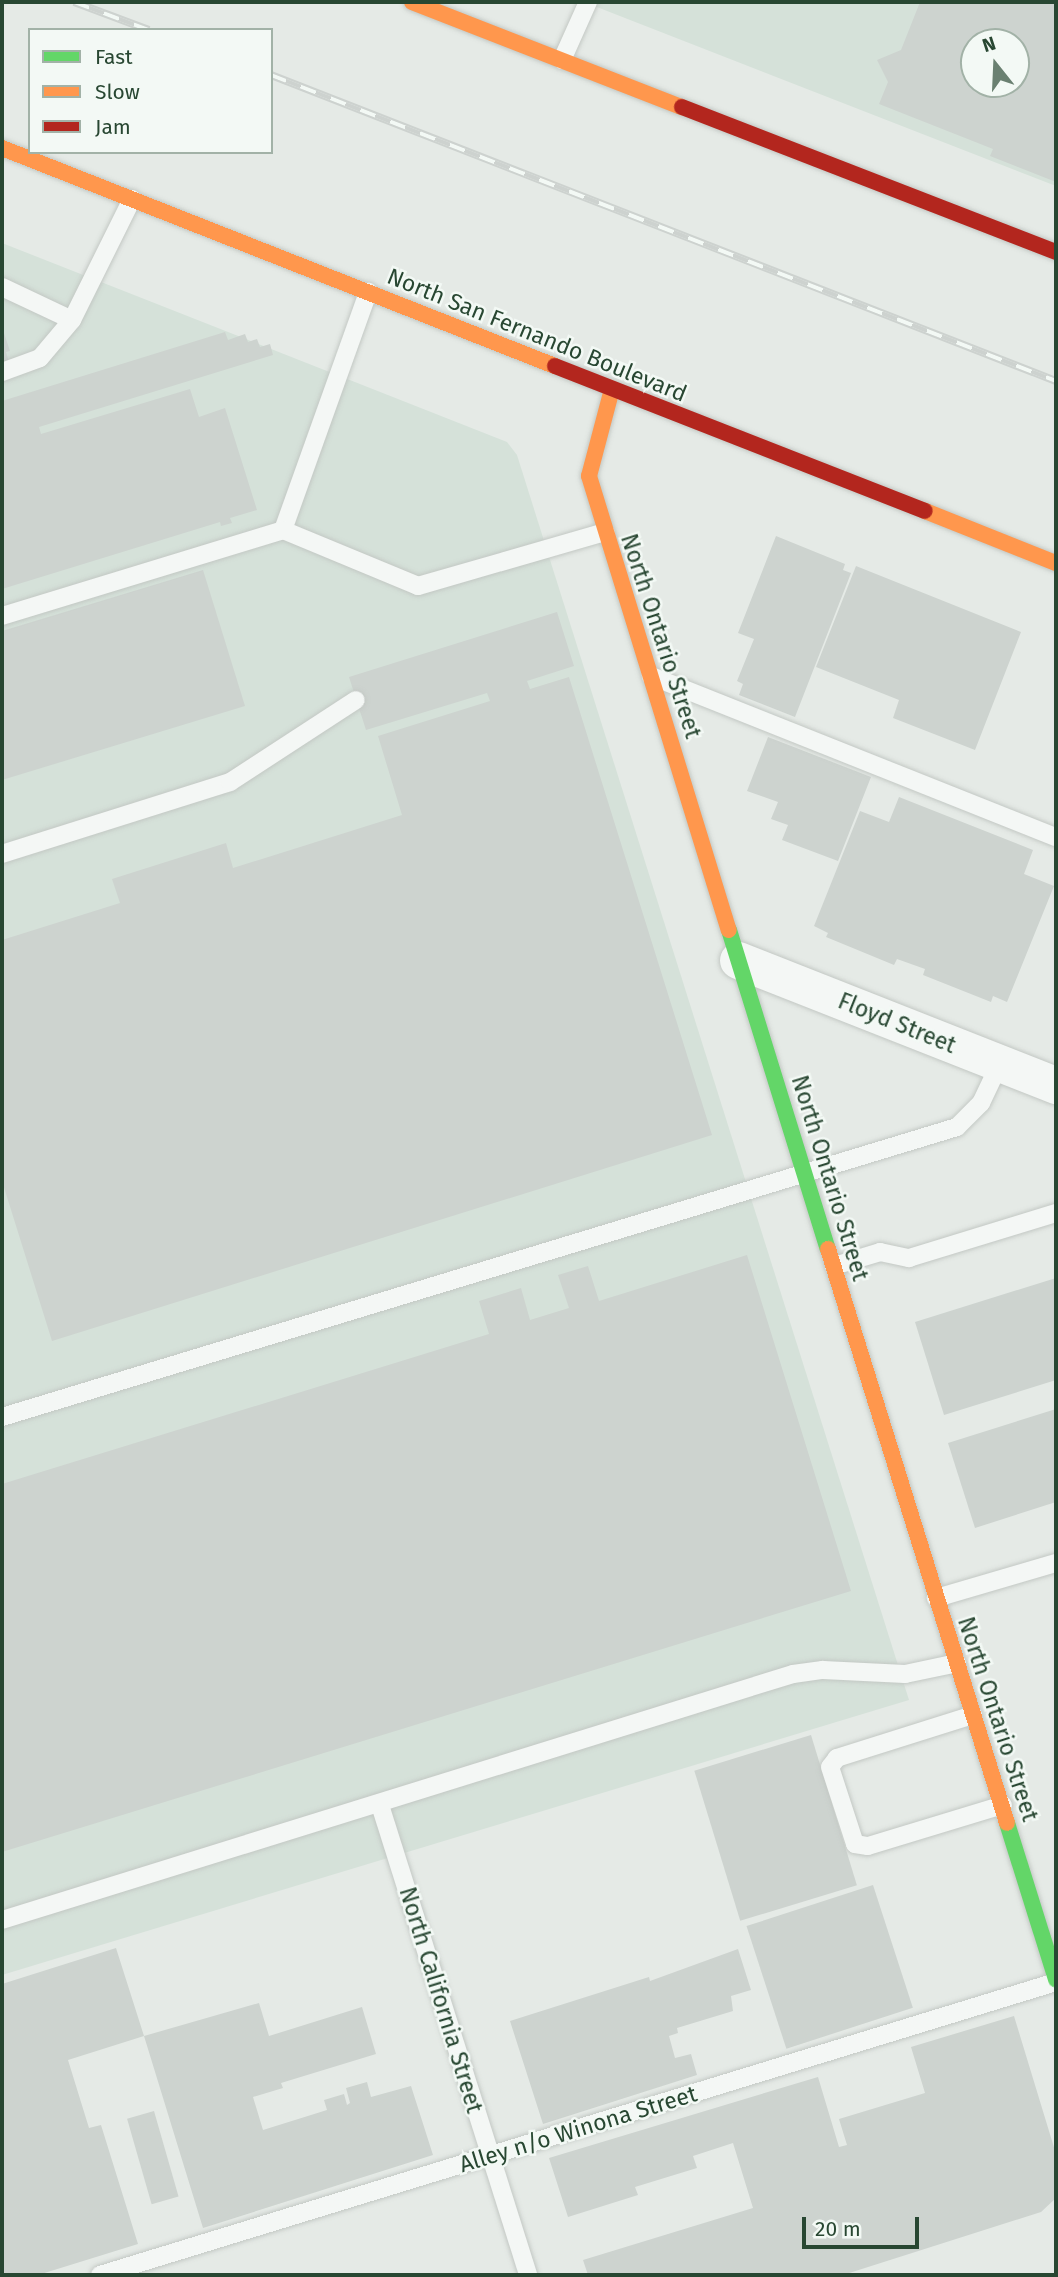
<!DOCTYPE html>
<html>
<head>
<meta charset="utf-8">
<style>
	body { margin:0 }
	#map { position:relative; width:1058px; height:2277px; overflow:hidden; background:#e5eae6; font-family:"Fira Sans",sans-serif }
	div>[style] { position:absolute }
	.built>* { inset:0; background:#d5e1d9 }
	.building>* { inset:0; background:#cdd3cf; transform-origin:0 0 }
	.roads { filter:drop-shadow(0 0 2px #c3c8c4) drop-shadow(0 0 2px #c3c8c4) }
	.lane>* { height:18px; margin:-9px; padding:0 9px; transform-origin:9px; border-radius:9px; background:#f4f7f5 }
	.street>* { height:37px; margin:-18.5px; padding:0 18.5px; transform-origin:18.5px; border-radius:18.5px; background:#f4f7f5 }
	.fast>* { height:16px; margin:-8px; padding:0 8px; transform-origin:8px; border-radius:8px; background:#63d668 }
	.slow>* { height:16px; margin:-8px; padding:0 8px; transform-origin:8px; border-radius:8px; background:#ff974d }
	.jam>* { height:16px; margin:-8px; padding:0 8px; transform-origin:8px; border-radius:8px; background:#b3261e }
	.rail>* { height:8px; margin-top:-4px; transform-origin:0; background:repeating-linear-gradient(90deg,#f3f9f5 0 16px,#cdd2cf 0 32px); box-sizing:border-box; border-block:2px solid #cdd2cf }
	span { translate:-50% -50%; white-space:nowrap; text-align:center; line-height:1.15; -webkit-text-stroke:5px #f3f9f5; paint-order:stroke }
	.street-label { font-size:23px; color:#284732 }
	.frame { position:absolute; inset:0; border:4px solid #284732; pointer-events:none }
	.legend { position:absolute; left:28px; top:28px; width:245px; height:126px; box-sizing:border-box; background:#f3f9f5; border:2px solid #a2b2a7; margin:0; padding:9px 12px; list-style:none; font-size:21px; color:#284732 }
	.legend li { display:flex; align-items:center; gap:14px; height:35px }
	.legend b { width:35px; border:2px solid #a2b2a7 }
	.north { position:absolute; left:960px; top:28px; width:70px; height:70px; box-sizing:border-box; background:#f3f9f5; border:2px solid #a2b2a7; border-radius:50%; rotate:342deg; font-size:19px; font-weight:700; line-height:28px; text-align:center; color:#284732 }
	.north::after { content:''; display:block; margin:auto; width:24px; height:32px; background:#6a8071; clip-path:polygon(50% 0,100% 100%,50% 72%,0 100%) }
	.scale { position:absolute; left:802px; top:2217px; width:117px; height:32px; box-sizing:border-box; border:4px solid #284732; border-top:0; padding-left:9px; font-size:21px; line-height:24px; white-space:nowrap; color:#284732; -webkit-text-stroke:5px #f3f9f5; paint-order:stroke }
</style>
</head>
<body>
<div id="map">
	<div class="built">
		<i style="clip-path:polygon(evenodd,584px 2px,1056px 2px,1056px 186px,584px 2px,974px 42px,1016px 42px,1016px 84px,974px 84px,974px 42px)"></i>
		<i style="clip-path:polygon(2px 243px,507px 442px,517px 455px,909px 1700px,2px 1975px)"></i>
	</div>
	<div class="building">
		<i style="clip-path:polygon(evenodd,920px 2px,1056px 2px,1056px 182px,990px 156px,993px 149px,879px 104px,888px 82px,877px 60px,901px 50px,920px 2px,974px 42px,1016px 42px,1016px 84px,974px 84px,974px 42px)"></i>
		<i style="clip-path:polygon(2px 327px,10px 351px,6px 352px,9px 362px,2px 364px)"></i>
		<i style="clip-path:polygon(225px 332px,228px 340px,245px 334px,248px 342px,257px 339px,260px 347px,270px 344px,273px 355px,39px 427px,41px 434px,190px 389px,199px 417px,225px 408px,257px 510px,230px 518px,232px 523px,221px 526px,220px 522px,2px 589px,2px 401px)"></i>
		<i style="clip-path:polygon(776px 536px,845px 564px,843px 570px,851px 573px,795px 717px,739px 695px,743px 684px,737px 681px,754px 639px,738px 633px)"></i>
		<i style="clip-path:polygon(856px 566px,1021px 632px,975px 750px,893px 718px,899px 700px,816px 667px)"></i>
		<i style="clip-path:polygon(203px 570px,245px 706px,2px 780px,2px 631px)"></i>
		<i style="clip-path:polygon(557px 612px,574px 666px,527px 681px,530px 689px,569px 677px,712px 1135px,52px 1341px,2px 1181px,2px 940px,120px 903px,112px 879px,226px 843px,233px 868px,402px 815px,378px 736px,490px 701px,487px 693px,366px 730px,349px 677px)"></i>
		<i style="clip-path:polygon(768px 737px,871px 777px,838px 861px,782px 840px,788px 825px,771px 819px,778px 802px,747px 791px)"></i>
		<i style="clip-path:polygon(899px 797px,1033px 850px,1024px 874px,1054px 886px,1007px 1002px,993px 996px,991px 1002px,923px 975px,925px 969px,897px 959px,894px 965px,826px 937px,828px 933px,814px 926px,860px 811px,889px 822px)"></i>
		<i style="clip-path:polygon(747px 1255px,851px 1591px,2px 1852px,2px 1484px,489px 1334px,479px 1301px,521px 1288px,530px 1320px,569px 1308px,558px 1275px,588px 1266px,599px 1301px)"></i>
		<i style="clip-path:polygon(1056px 1278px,1056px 1380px,944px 1415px,915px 1322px)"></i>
		<i style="clip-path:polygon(1056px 1409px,1056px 1502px,975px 1528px,948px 1443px)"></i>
		<i style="left:811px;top:1735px;width:157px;height:122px;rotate:73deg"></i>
		<i style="left:873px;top:1885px;width:129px;height:133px;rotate:72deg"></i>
		<i style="clip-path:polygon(116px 1948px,144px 2036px,68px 2060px,89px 2128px,101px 2125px,138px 2244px,38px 2275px,2px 2275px,2px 1984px)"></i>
		<i style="clip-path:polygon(738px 1949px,751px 1990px,731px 1996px,733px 2011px,677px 2028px,678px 2033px,669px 2036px,675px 2058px,691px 2054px,697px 2075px,543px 2124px,510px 2021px,649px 1977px,650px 1981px)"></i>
		<i style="clip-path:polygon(259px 2003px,269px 2036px,362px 2007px,376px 2054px,281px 2083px,283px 2088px,253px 2097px,263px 2130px,327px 2110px,324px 2100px,344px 2094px,347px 2105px,350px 2103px,346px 2088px,367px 2082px,371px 2097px,411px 2086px,433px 2155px,203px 2228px,144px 2036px)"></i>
		<i style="clip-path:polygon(1014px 2016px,1056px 2154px,1056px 2198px,1041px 2212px,843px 2275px,588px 2275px,583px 2260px,753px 2208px,733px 2143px,693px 2156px,697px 2168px,635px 2187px,638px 2195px,568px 2217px,549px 2158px,818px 2077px,839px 2147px,847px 2145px,839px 2119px,925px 2093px,911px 2047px)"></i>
		<i style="left:154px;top:2111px;width:89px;height:28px;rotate:74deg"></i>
	</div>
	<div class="roads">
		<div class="lane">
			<i style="left:562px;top:60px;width:64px;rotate:-65.9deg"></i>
			<i style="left:2px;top:287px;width:77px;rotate:25.2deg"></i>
			<i style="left:2px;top:372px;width:40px;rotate:-20.2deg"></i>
			<i style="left:40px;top:358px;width:50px;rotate:-49.9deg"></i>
			<i style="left:72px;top:320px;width:135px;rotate:-63.6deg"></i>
			<i style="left:283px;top:530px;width:253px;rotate:-70.3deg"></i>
			<i style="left:2px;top:616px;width:294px;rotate:-17deg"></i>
			<i style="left:283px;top:530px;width:146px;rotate:22.5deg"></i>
			<i style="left:418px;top:586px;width:195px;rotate:-16.1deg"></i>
			<i style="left:651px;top:676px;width:436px;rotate:21.7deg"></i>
			<i style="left:2px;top:854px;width:239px;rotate:-17.5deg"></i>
			<i style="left:230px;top:782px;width:150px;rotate:-33.1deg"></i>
			<i style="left:834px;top:1266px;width:48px;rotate:-16.9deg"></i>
			<i style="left:880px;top:1252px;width:30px;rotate:12deg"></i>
			<i style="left:909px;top:1258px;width:154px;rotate:-17deg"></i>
			<i style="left:2px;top:1417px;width:998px;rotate:-16.89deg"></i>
			<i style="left:957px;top:1127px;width:34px;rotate:-45deg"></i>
			<i style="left:981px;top:1103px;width:44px;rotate:-64.6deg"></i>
			<i style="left:936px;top:1598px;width:125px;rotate:-16.3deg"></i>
			<i style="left:973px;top:1715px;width:143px;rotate:162.5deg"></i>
			<i style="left:837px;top:1758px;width:11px;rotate:128deg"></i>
			<i style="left:830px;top:1767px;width:81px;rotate:72deg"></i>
			<i style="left:855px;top:1844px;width:13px;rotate:9deg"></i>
			<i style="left:868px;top:1846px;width:141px;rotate:-16.9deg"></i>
			<i style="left:380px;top:1805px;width:493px;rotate:72.5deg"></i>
			<i style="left:2px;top:1920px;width:828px;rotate:-17.28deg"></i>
			<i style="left:793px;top:1674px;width:30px;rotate:-8deg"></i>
			<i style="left:823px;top:1670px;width:82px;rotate:2.8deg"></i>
			<i style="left:905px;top:1674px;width:53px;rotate:-11.9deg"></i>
			<i style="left:100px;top:2275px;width:1000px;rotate:-17.04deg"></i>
		</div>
		<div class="street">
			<i style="left:738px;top:960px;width:342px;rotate:21.5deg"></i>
		</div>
		<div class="fast">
			<i style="left:729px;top:930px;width:334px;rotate:72.8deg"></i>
			<i style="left:1007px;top:1823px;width:164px;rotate:72.6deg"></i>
		</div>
		<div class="slow">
			<i style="left:412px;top:2px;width:290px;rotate:21.3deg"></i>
			<i style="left:2px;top:148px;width:594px;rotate:21.52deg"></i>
			<i style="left:612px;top:389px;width:90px;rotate:104.8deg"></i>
			<i style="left:589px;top:476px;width:475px;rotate:72.9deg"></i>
			<i style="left:925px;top:511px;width:141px;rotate:21.7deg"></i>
			<i style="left:828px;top:1249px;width:601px;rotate:72.68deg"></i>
		</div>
		<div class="jam">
			<i style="left:682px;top:107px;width:401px;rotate:21.2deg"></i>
			<i style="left:555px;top:366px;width:397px;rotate:21.4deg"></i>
		</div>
	</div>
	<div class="rail">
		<i style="left:74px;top:2px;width:80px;rotate:20.5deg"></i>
		<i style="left:271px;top:75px;width:843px;rotate:21.3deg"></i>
	</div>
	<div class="street-label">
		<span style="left:537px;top:335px;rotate:22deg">North San Fernando Boulevard</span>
		<span style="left:661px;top:636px;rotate:72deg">North Ontario Street</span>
		<span style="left:897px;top:1023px;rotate:22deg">Floyd Street</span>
		<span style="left:830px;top:1178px;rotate:73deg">North Ontario Street</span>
		<span style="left:998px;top:1719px;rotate:72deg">North Ontario Street</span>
		<span style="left:441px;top:2000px;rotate:73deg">North California Street</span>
		<span style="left:578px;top:2129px;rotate:-17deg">Alley n/o Winona Street</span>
	</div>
	<div class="frame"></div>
	<ul class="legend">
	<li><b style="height:9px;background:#63d668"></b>Fast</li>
	<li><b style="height:9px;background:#ff974d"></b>Slow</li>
	<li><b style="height:9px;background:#b3261e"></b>Jam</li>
	</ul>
	<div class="north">N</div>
	<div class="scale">20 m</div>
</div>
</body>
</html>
